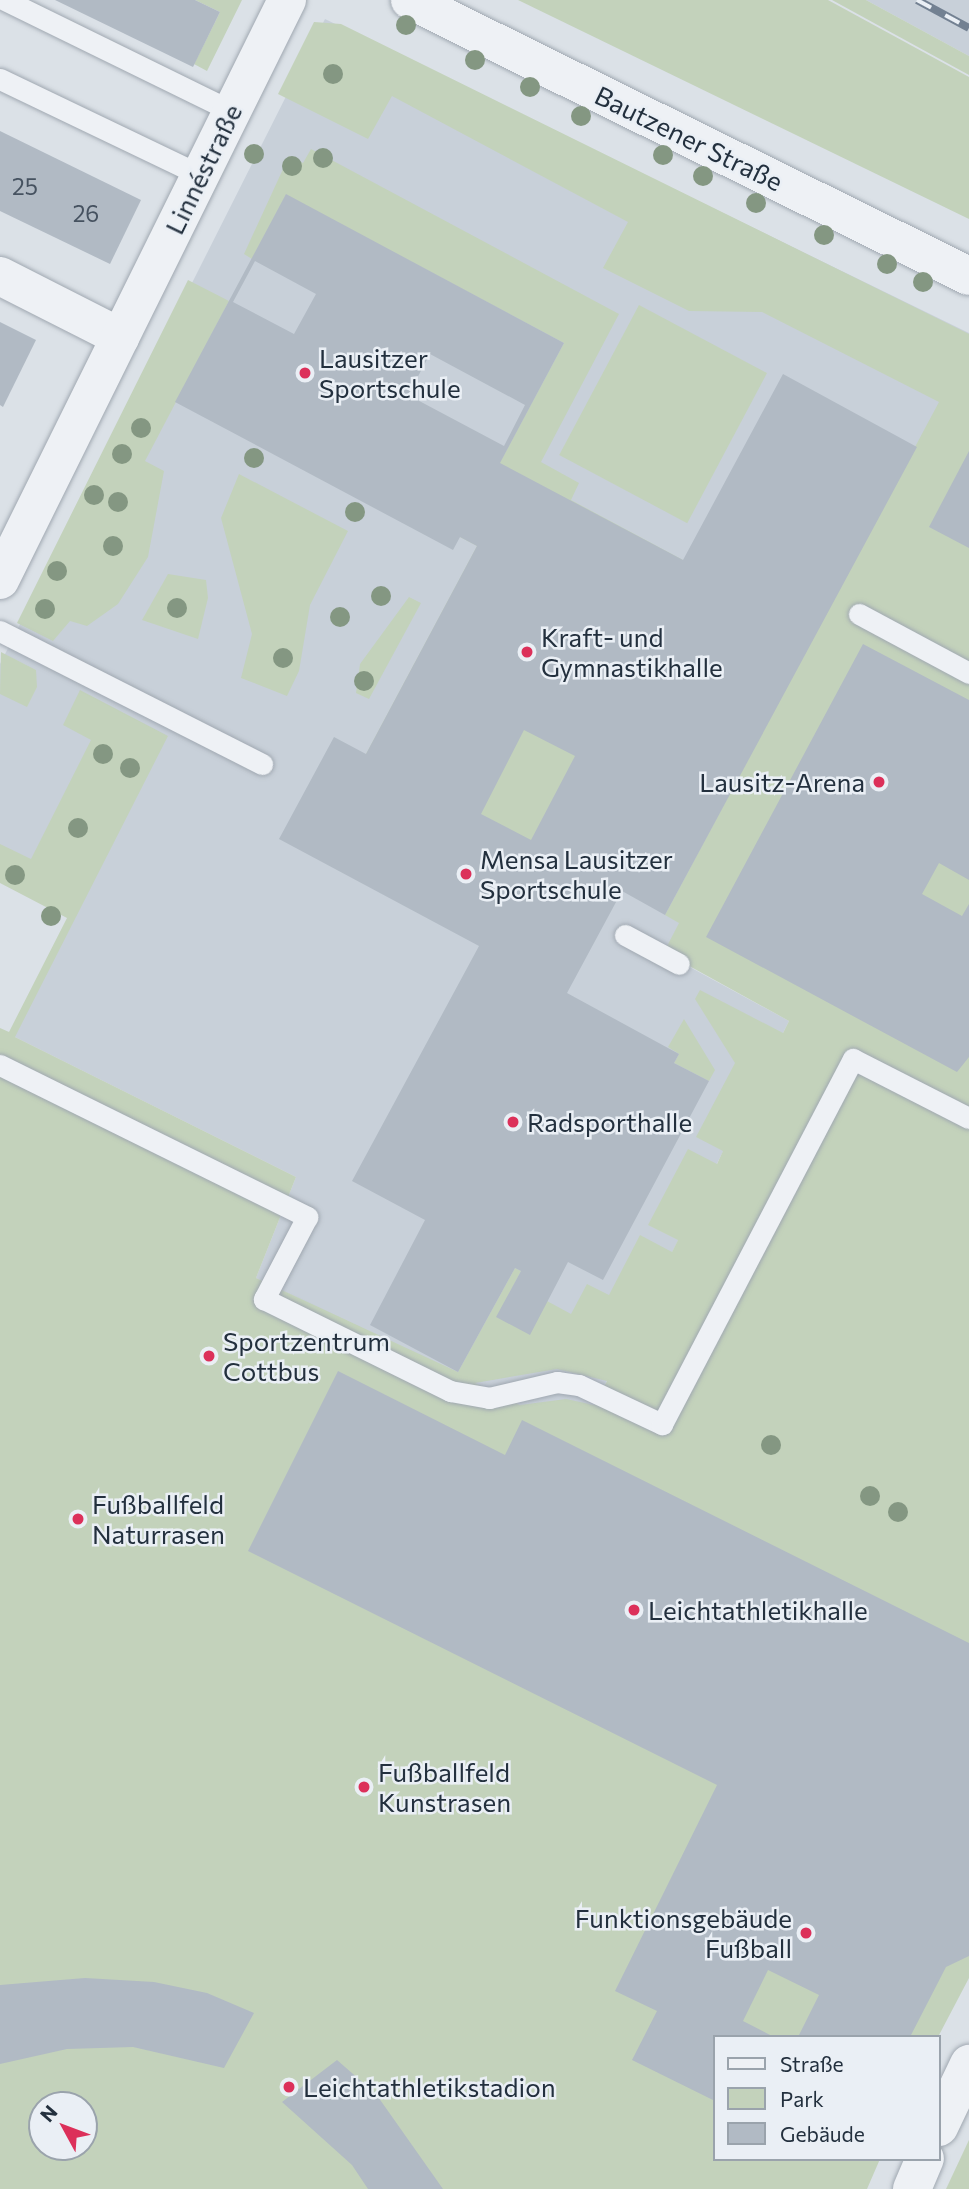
<!DOCTYPE html>
<html>
<head>
<meta charset="utf-8">
<style>
	body { margin:0 }
	#map { position:relative; width:969px; height:2189px; overflow:hidden; background:#dbe1e7; font-family:Commissioner,sans-serif }
	div>[style] { position:absolute }
	.built>* { inset:0; background:#c8d0d9 }
	.green>* { inset:0; background:#c3d2bb; transform-origin:0 0 }
	.building>* { inset:0; background:#b1bac4 }
	.roads { filter:drop-shadow(0 0 2px #a0a8b1) drop-shadow(0 0 2px #a0a8b1) }
	.service>* { height:21px; margin:-10.5px; padding:0 10.5px; transform-origin:10.5px; border-radius:10.5px; background:#eef1f5 }
	.minor>* { height:38px; margin:-19px; padding:0 19px; transform-origin:19px; border-radius:19px; background:#eef1f5 }
	.rail>* { height:8px; margin-top:-4px; transform-origin:0; background:repeating-linear-gradient(90deg,#eaeff5 0 16px,#738192 0 32px); box-sizing:border-box; border-block:2px solid #738192 }
	.trees>* { width:20px; height:20px; margin:-10px; border-radius:50%; background:#849782 }
	.dots>* { width:19px; height:19px; translate:-50% -50%; box-sizing:border-box; border:4px solid #eaeff5; border-radius:50% }
	span { translate:-50% -50%; white-space:nowrap; text-align:center; line-height:1.15; -webkit-text-stroke:5px #eaeff5; paint-order:stroke }
	.number-label { font-size:23px; color:#465260 }
	.number-label span { -webkit-text-stroke-width:0 }
	.street-label { font-size:26px; color:#23303e }
	.poi-label { font-size:26px; color:#23303e }
	.left { translate:0 -50%; text-align:left }
	.right { translate:-100% -50%; text-align:right }
	.legend { position:absolute; left:713px; top:2035px; width:228px; height:126px; box-sizing:border-box; background:#eaeff5; border:2px solid #9aa3ac; margin:0; padding:9px 12px; list-style:none; font-size:21px; color:#23303e }
	.legend li { display:flex; align-items:center; gap:14px; height:35px }
	.legend b { width:35px; border:2px solid #9aa3ac }
	.north { position:absolute; left:28px; top:2091px; width:70px; height:70px; box-sizing:border-box; background:#eaeff5; border:2px solid #9aa3ac; border-radius:50%; rotate:311deg; font-size:19px; font-weight:700; line-height:28px; text-align:center; color:#23303e }
	.north::after { content:''; display:block; margin:auto; width:24px; height:32px; background:#dc305a; clip-path:polygon(50% 0,100% 100%,50% 72%,0 100%) }
</style>
</head>
<body>
<div id="map">
	<div class="built">
		<i style="clip-path:polygon(866px 0,969px 0,969px 56px)"></i>
		<i style="clip-path:polygon(325px 19px,969px 333px,969px 372px,664px 953px,789px 1021px,580px 1434px,256px 1278px,296px 1177px,9px 1034px,69px 918px,0 882px,0 664px)"></i>
	</div>
	<div class="green">
		<i style="clip-path:polygon(195px 0,242px 0,207px 71px,194px 64px,220px 12px)"></i>
		<i style="clip-path:polygon(518px 0,828px 0,969px 77px,969px 219px)"></i>
		<i style="clip-path:polygon(832px 0,866px 0,969px 56px,969px 75px)"></i>
		<i style="clip-path:polygon(evenodd,314px 22px,341px 24px,969px 334px,969px 1978px,938px 2037px,715px 2037px,715px 2159px,880px 2159px,867px 2189px,0 2189px,0 1028px,9px 1032px,67px 918px,0 883px,0 844px,31px 859px,91px 740px,63px 725px,80px 690px,168px 736px,15px 1037px,296px 1177px,256px 1278px,458px 1372px,515px 1268px,521px 1271px,497px 1317px,547px 1301px,571px 1314px,587px 1284px,609px 1295px,640px 1235px,672px 1252px,678px 1240px,648px 1225px,688px 1149px,717px 1164px,723px 1151px,696px 1137px,735px 1063px,695px 999px,700px 990px,783px 1033px,789px 1021px,664px 952px,679px 923px,665px 915px,939px 402px,762px 312px,689px 311px,603px 268px,628px 222px,392px 96px,368px 139px,278px 94px,314px 22px,557px 1369px,607px 1381px,594px 1405px,566px 1399px,520px 1405px,475px 1383px,557px 1369px,314px 22px,42px 2105px,84px 2105px,84px 2147px,42px 2147px,42px 2105px)"></i>
		<i style="clip-path:polygon(311px 149px,619px 314px,541px 462px,579px 483px,571px 500px,683px 560px,531px 843px,366px 754px,477px 546px,460px 537px,564px 343px,286px 195px,252px 259px,244px 254px,289px 156px,303px 163px)"></i>
		<i style="clip-path:polygon(188px 280px,229px 301px,145px 461px,164px 471px,148px 557px,118px 604px,87px 626px,70px 621px,53px 641px,17px 623px)"></i>
		<i style="left:639px;top:305px;width:145px;height:170px;rotate:28deg"></i>
		<i style="clip-path:polygon(239px 474px,348px 531px,310px 605px,299px 671px,287px 696px,241px 678px,252px 634px,221px 518px)"></i>
		<i style="clip-path:polygon(168px 574px,206px 580px,208px 598px,198px 639px,142px 620px)"></i>
		<i style="clip-path:polygon(409px 597px,421px 603px,369px 699px,356px 693px,360px 664px)"></i>
		<i style="clip-path:polygon(1px 652px,36px 670px,37px 687px,27px 707px,0 694px)"></i>
		<i style="clip-path:polygon(684px 1019px,715px 1070px,709px 1081px,674px 1063px,679px 1054px,668px 1047px)"></i>
		<i style="clip-path:polygon(969px 2140px,969px 2189px,946px 2189px)"></i>
	</div>
	<div class="building">
		<i style="clip-path:polygon(55px 0,195px 0,220px 12px,193px 67px)"></i>
		<i style="clip-path:polygon(0 131px,141px 200px,110px 264px,0 211px)"></i>
		<i style="clip-path:polygon(evenodd,286px 194px,564px 343px,500px 463px,683px 560px,783px 374px,917px 447px,665px 915px,622px 891px,567px 993px,679px 1054px,674px 1063px,709px 1081px,603px 1280px,568px 1262px,530px 1335px,496px 1317px,521px 1271px,515px 1268px,458px 1372px,370px 1325px,425px 1220px,352px 1181px,479px 946px,279px 839px,334px 737px,366px 754px,477px 546px,460px 537px,453px 550px,175px 402px,286px 194px,255px 261px,316px 294px,294px 334px,233px 302px,255px 261px,286px 194px,430px 354px,525px 405px,504px 446px,408px 395px,430px 354px,286px 194px,524px 730px,575px 756px,531px 840px,481px 814px,524px 730px)"></i>
		<i style="clip-path:polygon(0 322px,36px 340px,3px 407px,0 405px)"></i>
		<i style="clip-path:polygon(969px 451px,969px 548px,929px 527px)"></i>
		<i style="clip-path:polygon(863px 644px,969px 700px,969px 880px,939px 863px,922px 894px,962px 916px,969px 904px,969px 1057px,957px 1072px,706px 937px)"></i>
		<i style="clip-path:polygon(338px 1371px,505px 1455px,522px 1420px,969px 1643px,969px 1956px,946px 1967px,910px 2037px,798px 2037px,819px 1995px,768px 1970px,743px 2021px,774px 2037px,715px 2037px,715px 2101px,632px 2060px,657px 2011px,615px 1991px,717px 1785px,248px 1551px)"></i>
		<i style="clip-path:polygon(85px 1978px,154px 1982px,207px 1993px,254px 2013px,224px 2068px,133px 2047px,67px 2049px,0 2064px,0 1985px)"></i>
		<i style="clip-path:polygon(337px 2060px,376px 2094px,443px 2189px,368px 2189px,352px 2165px,282px 2102px)"></i>
	</div>
	<div class="roads">
		<div class="service">
			<i style="left:5px;top:0;width:253px;rotate:26.1deg"></i>
			<i style="left:0;top:79px;width:222px;rotate:25.6deg"></i>
			<i style="left:859px;top:614px;width:125px;rotate:28.2deg"></i>
			<i style="left:0;top:631px;width:294px;rotate:26.9deg"></i>
			<i style="left:625px;top:935px;width:61px;rotate:28.2deg"></i>
			<i style="left:0;top:1065px;width:343px;rotate:26.3deg"></i>
			<i style="left:307px;top:1217px;width:93px;rotate:117.7deg"></i>
			<i style="left:264px;top:1299px;width:208px;rotate:26.3deg"></i>
			<i style="left:450px;top:1391px;width:40px;rotate:10deg"></i>
			<i style="left:489px;top:1398px;width:70px;rotate:-13.2deg"></i>
			<i style="left:557px;top:1382px;width:22px;rotate:8deg"></i>
			<i style="left:579px;top:1385px;width:92px;rotate:25.2deg"></i>
			<i style="left:662px;top:1424px;width:412px;rotate:-62.4deg"></i>
			<i style="left:853px;top:1059px;width:130px;rotate:27deg"></i>
		</div>
		<div class="minor">
			<i style="left:410px;top:0;width:623px;rotate:26.28deg"></i>
			<i style="left:0;top:276px;width:135px;rotate:26.9deg"></i>
			<i style="left:0;top:580px;width:647px;rotate:-63.67deg"></i>
			<i style="left:939px;top:2127px;width:70px;rotate:-64.5deg"></i>
			<i style="left:912px;top:2189px;width:33px;rotate:-67deg"></i>
		</div>
	</div>
	<div class="rail">
		<i style="left:917px;top:0;width:59px;rotate:28.3deg"></i>
	</div>
	<div class="trees">
		<i style="left:406px;top:25px"></i>
		<i style="left:475px;top:60px"></i>
		<i style="left:333px;top:74px"></i>
		<i style="left:530px;top:87px"></i>
		<i style="left:581px;top:116px"></i>
		<i style="left:254px;top:154px"></i>
		<i style="left:663px;top:155px"></i>
		<i style="left:323px;top:158px"></i>
		<i style="left:292px;top:166px"></i>
		<i style="left:703px;top:176px"></i>
		<i style="left:756px;top:203px"></i>
		<i style="left:824px;top:235px"></i>
		<i style="left:887px;top:264px"></i>
		<i style="left:923px;top:282px"></i>
		<i style="left:141px;top:428px"></i>
		<i style="left:122px;top:454px"></i>
		<i style="left:254px;top:458px"></i>
		<i style="left:94px;top:495px"></i>
		<i style="left:118px;top:502px"></i>
		<i style="left:355px;top:512px"></i>
		<i style="left:113px;top:546px"></i>
		<i style="left:57px;top:571px"></i>
		<i style="left:381px;top:596px"></i>
		<i style="left:177px;top:608px"></i>
		<i style="left:45px;top:609px"></i>
		<i style="left:340px;top:617px"></i>
		<i style="left:283px;top:658px"></i>
		<i style="left:364px;top:681px"></i>
		<i style="left:103px;top:754px"></i>
		<i style="left:130px;top:768px"></i>
		<i style="left:78px;top:828px"></i>
		<i style="left:15px;top:875px"></i>
		<i style="left:51px;top:916px"></i>
		<i style="left:771px;top:1445px"></i>
		<i style="left:870px;top:1496px"></i>
		<i style="left:898px;top:1512px"></i>
	</div>
	<div class="dots">
		<i style="left:305px;top:373px;background:#dc305a"></i>
		<i style="left:527px;top:652px;background:#dc305a"></i>
		<i style="left:879px;top:782px;background:#dc305a"></i>
		<i style="left:466px;top:874px;background:#dc305a"></i>
		<i style="left:513px;top:1122px;background:#dc305a"></i>
		<i style="left:209px;top:1356px;background:#dc305a"></i>
		<i style="left:78px;top:1519px;background:#dc305a"></i>
		<i style="left:634px;top:1610px;background:#dc305a"></i>
		<i style="left:364px;top:1787px;background:#dc305a"></i>
		<i style="left:806px;top:1933px;background:#dc305a"></i>
		<i style="left:289px;top:2087px;background:#dc305a"></i>
	</div>
	<div class="number-label">
		<span style="left:25px;top:186px">25</span>
		<span style="left:86px;top:213px">26</span>
	</div>
	<div class="street-label">
		<span style="left:689px;top:138px;rotate:26deg">Bautzener Straße</span>
		<span style="left:203px;top:169px;rotate:-64deg">Linnéstraße</span>
	</div>
	<div class="poi-label">
		<span class="left" style="left:319px;top:373px">Lausitzer<br>Sportschule</span>
		<span class="left" style="left:541px;top:652px">Kraft- und<br>Gymnastikhalle</span>
		<span class="right" style="left:865px;top:782px">Lausitz-Arena</span>
		<span class="left" style="left:480px;top:874px">Mensa Lausitzer<br>Sportschule</span>
		<span class="left" style="left:527px;top:1122px">Radsporthalle</span>
		<span class="left" style="left:223px;top:1356px">Sportzentrum<br>Cottbus</span>
		<span class="left" style="left:92px;top:1519px">Fußballfeld<br>Naturrasen</span>
		<span class="left" style="left:648px;top:1610px">Leichtathletikhalle</span>
		<span class="left" style="left:378px;top:1787px">Fußballfeld<br>Kunstrasen</span>
		<span class="right" style="left:792px;top:1933px">Funktionsgebäude<br>Fußball</span>
		<span class="left" style="left:303px;top:2087px">Leichtathletikstadion</span>
	</div>
	<ul class="legend">
	<li><b style="height:9px;background:#eef1f5"></b>Straße</li>
	<li><b style="height:19px;background:#c3d2bb"></b>Park</li>
	<li><b style="height:19px;background:#b1bac4"></b>Gebäude</li>
	</ul>
	<div class="north">N</div>
</div>
</body>
</html>
